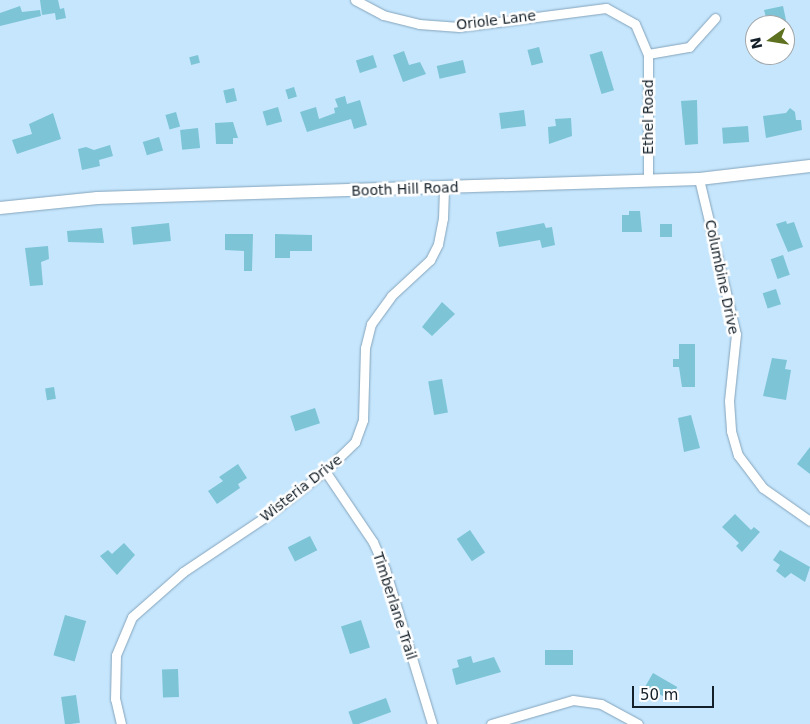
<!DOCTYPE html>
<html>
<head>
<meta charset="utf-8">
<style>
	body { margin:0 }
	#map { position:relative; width:810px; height:724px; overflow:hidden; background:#c5e6fd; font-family:"DejaVu Sans",sans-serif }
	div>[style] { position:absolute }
	.building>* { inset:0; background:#7cc4d6; transform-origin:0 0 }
	.roads { filter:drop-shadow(0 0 1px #85a4bb) drop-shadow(0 0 1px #85a4bb) }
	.street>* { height:9px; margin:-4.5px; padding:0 4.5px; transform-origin:4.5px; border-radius:4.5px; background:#fff }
	.secondary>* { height:12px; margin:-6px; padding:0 6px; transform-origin:6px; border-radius:6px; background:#fff }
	span { translate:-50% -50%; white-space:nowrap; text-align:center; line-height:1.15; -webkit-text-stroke:5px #fff; paint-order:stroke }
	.street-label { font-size:14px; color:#142029 }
	.north { position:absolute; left:745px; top:15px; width:50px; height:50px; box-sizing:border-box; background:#fff; border:1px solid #a1a6a9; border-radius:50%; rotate:257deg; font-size:14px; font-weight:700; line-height:20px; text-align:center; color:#142029 }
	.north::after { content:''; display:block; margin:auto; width:18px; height:22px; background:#5d7120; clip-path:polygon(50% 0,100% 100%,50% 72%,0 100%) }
	.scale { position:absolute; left:632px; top:686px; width:82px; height:22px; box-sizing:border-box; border:2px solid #142029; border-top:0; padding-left:6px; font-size:15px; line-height:18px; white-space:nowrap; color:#142029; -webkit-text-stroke:4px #fff; paint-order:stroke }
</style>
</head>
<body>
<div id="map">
	<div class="building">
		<i style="clip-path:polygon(40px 0,58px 0,60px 9px,64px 8px,66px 18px,56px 20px,55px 13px,42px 15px)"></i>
		<i style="clip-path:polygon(20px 6px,22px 12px,40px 10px,41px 16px,0 26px,0 13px)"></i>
		<i style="clip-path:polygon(783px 6px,787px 25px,768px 25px,764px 10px)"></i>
		<i style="left:539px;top:47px;width:16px;height:12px;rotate:75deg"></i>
		<i style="clip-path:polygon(404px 51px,409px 65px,420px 62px,426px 74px,403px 82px,393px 55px)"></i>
		<i style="left:602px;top:51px;width:41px;height:13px;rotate:73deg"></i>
		<i style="left:198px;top:55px;width:8px;height:9px;rotate:76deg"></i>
		<i style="left:373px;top:55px;width:13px;height:18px;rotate:72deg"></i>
		<i style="left:463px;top:60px;width:13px;height:27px;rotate:77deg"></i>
		<i style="left:294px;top:87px;width:10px;height:9px;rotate:73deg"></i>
		<i style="left:234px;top:88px;width:13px;height:11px;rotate:77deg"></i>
		<i style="clip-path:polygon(345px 96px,347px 104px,360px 100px,367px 125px,354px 129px,351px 119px,307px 132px,300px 112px,316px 107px,319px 119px,335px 113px,334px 108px,338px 107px,335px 99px)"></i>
		<i style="clip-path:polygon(697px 100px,698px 144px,685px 145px,681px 101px)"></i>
		<i style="left:278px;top:107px;width:15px;height:16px;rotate:74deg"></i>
		<i style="clip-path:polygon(790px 108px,795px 112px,796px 120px,801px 120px,802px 130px,766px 138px,763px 116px,786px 113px)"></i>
		<i style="left:524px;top:110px;width:16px;height:25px;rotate:83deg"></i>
		<i style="left:176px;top:112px;width:15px;height:11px;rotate:74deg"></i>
		<i style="clip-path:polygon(53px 113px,61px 139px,17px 154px,12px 140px,32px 134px,29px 124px)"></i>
		<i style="clip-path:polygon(571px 118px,572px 136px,549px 144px,548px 127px,556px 126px,555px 119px)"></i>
		<i style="clip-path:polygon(233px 122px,238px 138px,233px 138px,233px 144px,216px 144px,215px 123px)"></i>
		<i style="left:748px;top:126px;width:16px;height:26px;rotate:86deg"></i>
		<i style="left:198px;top:128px;width:20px;height:18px;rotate:84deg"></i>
		<i style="left:159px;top:137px;width:14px;height:17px;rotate:73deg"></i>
		<i style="clip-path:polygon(110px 145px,113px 156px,99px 160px,100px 166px,82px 170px,78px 149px,86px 147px,94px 150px)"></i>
		<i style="clip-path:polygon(629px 211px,640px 211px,642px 232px,622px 232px,622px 215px,629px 215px)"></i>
		<i style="clip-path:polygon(786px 221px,787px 224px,794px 222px,803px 247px,788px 252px,776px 224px)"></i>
		<i style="left:169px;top:223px;width:18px;height:38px;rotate:84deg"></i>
		<i style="clip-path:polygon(544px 223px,546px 228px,552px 227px,555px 245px,542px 248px,540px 240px,499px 247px,496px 232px)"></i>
		<i style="left:660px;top:224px;width:12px;height:13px"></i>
		<i style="clip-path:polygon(102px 228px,104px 243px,68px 242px,67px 231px)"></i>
		<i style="clip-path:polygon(225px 234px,253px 234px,252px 271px,244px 271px,244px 251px,225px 250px)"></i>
		<i style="clip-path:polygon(275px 234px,312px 235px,312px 251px,290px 251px,290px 258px,275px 258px)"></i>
		<i style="clip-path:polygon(48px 246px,49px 259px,41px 262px,43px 285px,30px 286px,25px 248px)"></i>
		<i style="left:783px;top:255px;width:21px;height:13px;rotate:71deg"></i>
		<i style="left:776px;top:289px;width:16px;height:14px;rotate:72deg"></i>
		<i style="clip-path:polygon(442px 302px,455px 314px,432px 336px,422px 327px)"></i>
		<i style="clip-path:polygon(679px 344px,695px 344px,695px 387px,682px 387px,679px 367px,673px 367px,673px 359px,679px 359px)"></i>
		<i style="clip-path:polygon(772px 358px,787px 360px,785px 369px,791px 370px,786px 400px,763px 396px)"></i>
		<i style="left:442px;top:379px;width:34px;height:14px;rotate:80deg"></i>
		<i style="left:54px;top:387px;width:12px;height:9px;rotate:81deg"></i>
		<i style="left:315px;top:408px;width:16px;height:26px;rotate:72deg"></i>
		<i style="clip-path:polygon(691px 415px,700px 448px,684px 452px,678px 418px)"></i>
		<i style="clip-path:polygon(810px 447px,810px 474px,797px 464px)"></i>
		<i style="clip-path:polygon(238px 464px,247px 478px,238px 484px,240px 488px,217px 504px,208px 491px,223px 481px,219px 477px)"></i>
		<i style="clip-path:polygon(735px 514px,751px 530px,754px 527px,760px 532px,742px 552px,736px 546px,739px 543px,722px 527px)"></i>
		<i style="left:470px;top:530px;width:27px;height:16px;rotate:56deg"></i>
		<i style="left:310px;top:536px;width:16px;height:25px;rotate:63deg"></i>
		<i style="clip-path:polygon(124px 543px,135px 555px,117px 575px,100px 556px,108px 550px,112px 554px)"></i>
		<i style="clip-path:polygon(780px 550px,810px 567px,805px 582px,791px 573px,785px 578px,776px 571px,780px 565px,773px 560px)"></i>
		<i style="left:65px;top:615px;width:22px;height:42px;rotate:16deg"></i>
		<i style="left:361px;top:620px;width:29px;height:21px;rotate:72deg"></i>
		<i style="left:545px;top:650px;width:28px;height:15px"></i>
		<i style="clip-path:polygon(471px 656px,473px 663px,494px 657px,501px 672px,456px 685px,452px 669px,459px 667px,457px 660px)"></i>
		<i style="left:178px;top:669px;width:28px;height:16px;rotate:88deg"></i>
		<i style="left:653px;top:673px;width:28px;height:15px;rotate:30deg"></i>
		<i style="left:76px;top:695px;width:28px;height:15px;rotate:82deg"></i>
		<i style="left:386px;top:698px;width:15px;height:40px;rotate:70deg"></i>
	</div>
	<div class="roads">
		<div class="street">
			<i style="left:355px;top:0;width:32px;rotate:28deg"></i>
			<i style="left:383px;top:15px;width:37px;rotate:14deg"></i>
			<i style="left:419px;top:24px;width:40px;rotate:4.3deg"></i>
			<i style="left:459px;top:27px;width:148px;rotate:-7.4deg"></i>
			<i style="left:606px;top:8px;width:33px;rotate:29deg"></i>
			<i style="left:635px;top:24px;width:33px;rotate:67deg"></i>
			<i style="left:648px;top:54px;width:127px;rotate:90deg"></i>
			<i style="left:648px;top:54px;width:42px;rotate:-9.7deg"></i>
			<i style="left:689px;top:47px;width:39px;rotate:-48deg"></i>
			<i style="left:699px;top:179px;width:159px;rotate:76.6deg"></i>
			<i style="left:736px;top:334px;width:67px;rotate:96deg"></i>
			<i style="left:729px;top:401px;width:30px;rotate:86deg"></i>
			<i style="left:731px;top:431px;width:25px;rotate:74deg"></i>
			<i style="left:738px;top:455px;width:41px;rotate:52.9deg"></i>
			<i style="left:763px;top:488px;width:57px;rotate:35.1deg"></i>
			<i style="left:325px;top:471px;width:86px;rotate:55.9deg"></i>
			<i style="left:373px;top:542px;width:30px;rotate:66deg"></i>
			<i style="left:385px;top:569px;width:162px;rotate:73.1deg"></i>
			<i style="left:121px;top:724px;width:26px;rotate:-103deg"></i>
			<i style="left:115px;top:699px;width:44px;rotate:-88.7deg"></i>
			<i style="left:116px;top:655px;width:41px;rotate:-67.2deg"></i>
			<i style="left:132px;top:617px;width:68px;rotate:-41.4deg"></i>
			<i style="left:183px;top:572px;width:106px;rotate:-33.8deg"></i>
			<i style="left:271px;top:513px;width:68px;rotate:-37.9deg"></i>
			<i style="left:325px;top:471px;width:42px;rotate:-44deg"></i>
			<i style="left:355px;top:442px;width:23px;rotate:-70deg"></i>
			<i style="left:363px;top:420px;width:72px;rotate:-88.4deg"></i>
			<i style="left:365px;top:348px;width:25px;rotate:-76deg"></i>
			<i style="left:371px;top:324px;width:34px;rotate:-54deg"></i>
			<i style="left:391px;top:296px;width:53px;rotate:-42.7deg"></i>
			<i style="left:430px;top:260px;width:18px;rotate:-63deg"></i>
			<i style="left:438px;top:244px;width:26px;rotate:-79deg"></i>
			<i style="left:443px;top:218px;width:30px;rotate:-88deg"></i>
			<i style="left:491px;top:724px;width:85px;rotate:-16.3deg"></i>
			<i style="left:573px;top:700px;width:28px;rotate:8deg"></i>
			<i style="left:601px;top:704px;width:42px;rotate:28.4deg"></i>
		</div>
		<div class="secondary">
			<i style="left:0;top:208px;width:98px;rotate:-5.9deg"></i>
			<i style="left:97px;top:198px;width:602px;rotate:-1.81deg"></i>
			<i style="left:699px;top:179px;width:112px;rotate:-6.7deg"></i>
		</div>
	</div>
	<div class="street-label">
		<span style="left:496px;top:20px;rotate:-7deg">Oriole Lane</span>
		<span style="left:648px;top:117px;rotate:-90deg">Ethel Road</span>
		<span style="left:405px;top:189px;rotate:-2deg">Booth Hill Road</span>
		<span style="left:722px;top:277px;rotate:78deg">Columbine Drive</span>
		<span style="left:301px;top:488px;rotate:-38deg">Wisteria Drive</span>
		<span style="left:395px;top:606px;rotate:72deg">Timberlane Trail</span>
	</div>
	<div class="north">N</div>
	<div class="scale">50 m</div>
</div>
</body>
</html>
